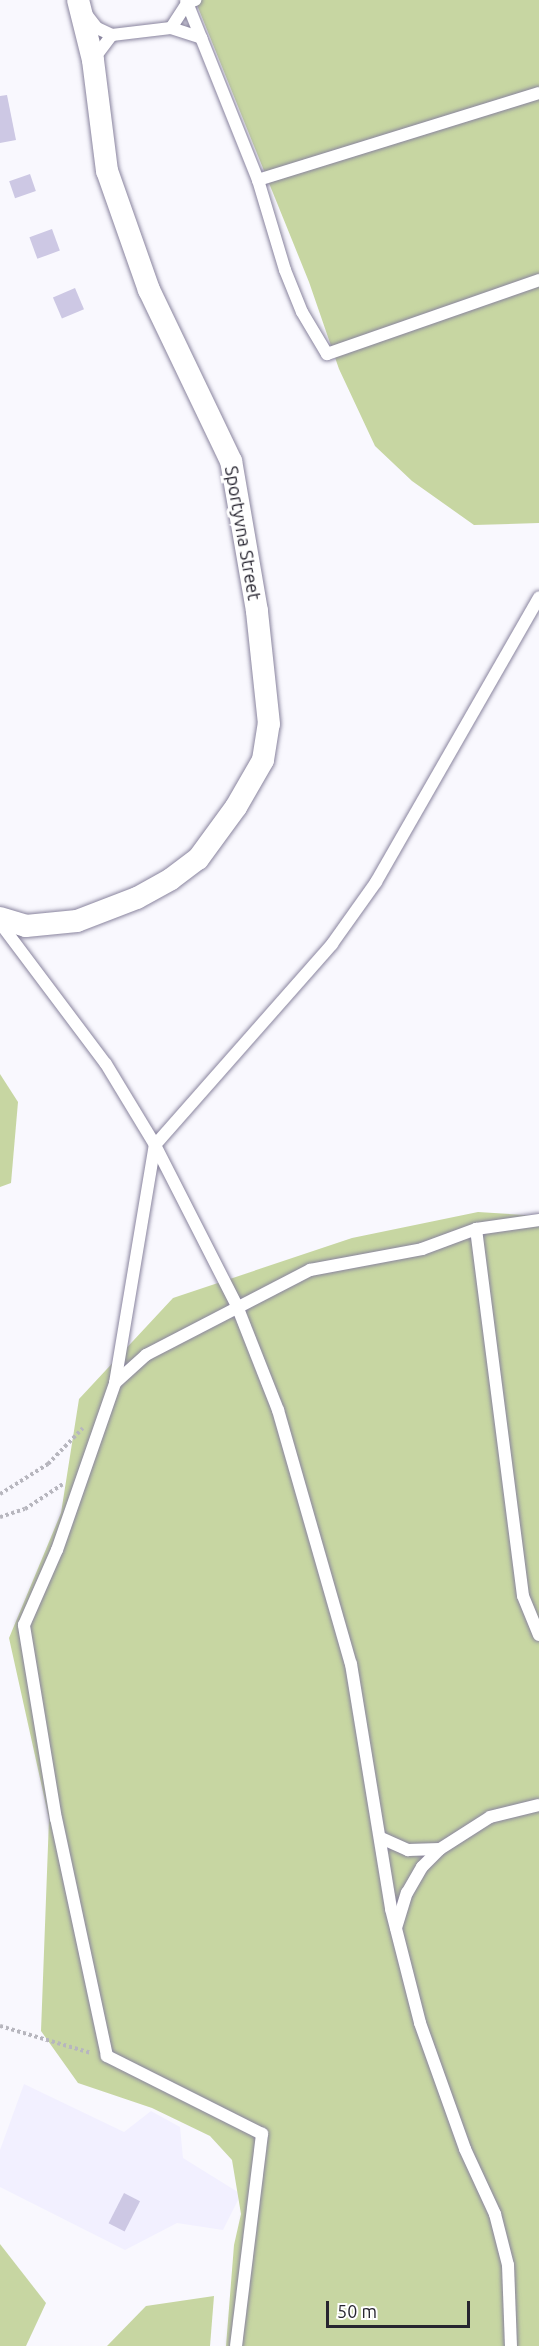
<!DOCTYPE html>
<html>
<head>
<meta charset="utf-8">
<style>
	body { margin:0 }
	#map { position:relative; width:539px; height:2346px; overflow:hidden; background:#f9f8fe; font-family:Ubuntu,sans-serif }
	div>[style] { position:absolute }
	.built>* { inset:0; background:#f2f0ff }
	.green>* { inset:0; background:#c7d6a2 }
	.building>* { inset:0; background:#cdc8e4; transform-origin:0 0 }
	.path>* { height:4px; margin-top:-2px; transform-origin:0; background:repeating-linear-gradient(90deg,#b7b6be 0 3px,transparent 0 6px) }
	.roads { filter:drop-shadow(0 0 2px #89849e) drop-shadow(0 0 2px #89849e) }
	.lane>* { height:12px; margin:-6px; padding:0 6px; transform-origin:6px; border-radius:6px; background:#fff }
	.street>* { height:22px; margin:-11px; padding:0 11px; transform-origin:11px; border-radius:11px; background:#fff }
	span { translate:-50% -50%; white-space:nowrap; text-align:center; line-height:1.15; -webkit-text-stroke:6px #fff; paint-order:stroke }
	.street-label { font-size:18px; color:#272530 }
	.scale { position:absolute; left:326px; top:2301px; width:144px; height:27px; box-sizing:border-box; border:3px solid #272530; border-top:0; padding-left:8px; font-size:18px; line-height:21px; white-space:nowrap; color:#272530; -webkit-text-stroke:4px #fff; paint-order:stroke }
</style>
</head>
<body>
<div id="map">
	<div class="built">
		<i style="clip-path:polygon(24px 2084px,124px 2132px,151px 2111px,180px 2127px,183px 2158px,241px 2194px,223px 2230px,177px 2223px,125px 2250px,0 2187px,0 2150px)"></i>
	</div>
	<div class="green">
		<i style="clip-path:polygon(195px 0,539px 0,539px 523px,474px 525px,412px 481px,375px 446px,339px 369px,309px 282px)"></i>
		<i style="clip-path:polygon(0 1074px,18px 1102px,11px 1183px,0 1187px)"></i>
		<i style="clip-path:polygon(478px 1212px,539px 1216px,539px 2346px,226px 2346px,234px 2245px,241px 2214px,232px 2160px,210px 2136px,152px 2108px,78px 2083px,41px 2031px,49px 1819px,9px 1638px,61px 1513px,79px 1399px,173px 1298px,352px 1238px)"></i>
		<i style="clip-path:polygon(0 2244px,46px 2303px,26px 2346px,0 2346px)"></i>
		<i style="clip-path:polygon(214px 2296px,210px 2346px,107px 2346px,146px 2306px)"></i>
	</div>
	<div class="building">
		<i style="clip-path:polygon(7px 95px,16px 140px,0 143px,0 96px)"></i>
		<i style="left:30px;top:174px;width:18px;height:22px;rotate:71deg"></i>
		<i style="left:52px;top:229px;width:23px;height:24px;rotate:70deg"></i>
		<i style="left:75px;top:288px;width:23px;height:24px;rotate:67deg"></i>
		<i style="left:124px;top:2193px;width:18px;height:34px;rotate:27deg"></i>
	</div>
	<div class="path">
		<i style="left:0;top:1494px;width:57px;rotate:-32deg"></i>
		<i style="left:48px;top:1464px;width:50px;rotate:-45.8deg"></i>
		<i style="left:0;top:1517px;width:26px;rotate:-18deg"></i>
		<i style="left:25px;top:1509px;width:45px;rotate:-33.3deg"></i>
		<i style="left:0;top:2026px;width:95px;rotate:16.5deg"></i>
	</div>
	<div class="roads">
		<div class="lane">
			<i style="left:186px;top:0;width:194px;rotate:68.2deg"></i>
			<i style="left:258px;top:180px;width:94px;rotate:73.3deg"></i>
			<i style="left:285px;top:270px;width:45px;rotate:68deg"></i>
			<i style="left:302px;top:312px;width:49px;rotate:59.2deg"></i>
			<i style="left:327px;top:354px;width:225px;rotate:-19.2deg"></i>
			<i style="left:86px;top:14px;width:18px;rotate:52deg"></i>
			<i style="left:97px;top:28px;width:17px;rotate:25deg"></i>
			<i style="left:112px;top:35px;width:59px;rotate:-6.8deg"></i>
			<i style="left:171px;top:28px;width:32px;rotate:18deg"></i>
			<i style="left:171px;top:28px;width:30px;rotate:-57deg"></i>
			<i style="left:187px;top:3px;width:9px;rotate:-21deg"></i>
			<i style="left:93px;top:60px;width:31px;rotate:-53deg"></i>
			<i style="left:258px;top:180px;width:294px;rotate:-17.2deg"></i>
			<i style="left:0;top:923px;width:176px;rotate:53.1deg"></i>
			<i style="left:106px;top:1064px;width:95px;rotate:58.8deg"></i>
			<i style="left:155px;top:1145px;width:181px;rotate:63deg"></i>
			<i style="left:237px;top:1306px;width:112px;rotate:68.5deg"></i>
			<i style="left:278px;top:1410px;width:264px;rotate:74deg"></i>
			<i style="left:351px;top:1664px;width:248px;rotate:80.7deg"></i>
			<i style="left:391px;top:1909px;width:118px;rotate:75.7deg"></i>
			<i style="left:420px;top:2023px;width:134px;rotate:70.3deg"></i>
			<i style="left:465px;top:2149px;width:72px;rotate:65.2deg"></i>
			<i style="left:495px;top:2214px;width:53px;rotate:75.7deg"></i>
			<i style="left:508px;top:2265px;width:81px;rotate:87.9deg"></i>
			<i style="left:476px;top:1229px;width:370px;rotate:82.7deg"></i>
			<i style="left:523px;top:1596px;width:42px;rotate:67.7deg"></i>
			<i style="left:115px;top:1383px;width:241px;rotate:-80.5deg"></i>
			<i style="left:155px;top:1145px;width:268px;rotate:-48.6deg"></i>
			<i style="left:332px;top:944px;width:76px;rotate:-54.6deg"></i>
			<i style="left:376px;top:882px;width:328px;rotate:-60.2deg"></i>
			<i style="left:381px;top:1838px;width:30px;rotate:24deg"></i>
			<i style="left:408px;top:1850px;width:32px;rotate:-2deg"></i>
			<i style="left:396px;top:1928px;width:37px;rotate:-73deg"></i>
			<i style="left:407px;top:1893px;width:30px;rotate:-60deg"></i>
			<i style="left:422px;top:1867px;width:25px;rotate:-45deg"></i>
			<i style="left:440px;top:1849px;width:59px;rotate:-32.6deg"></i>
			<i style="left:490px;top:1817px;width:50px;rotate:-13.8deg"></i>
			<i style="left:236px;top:2346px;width:214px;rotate:-83deg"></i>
			<i style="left:262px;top:2134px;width:174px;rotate:-153.3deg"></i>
			<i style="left:107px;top:2056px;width:242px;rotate:-102.1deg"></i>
			<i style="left:56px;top:1819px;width:197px;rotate:-99.4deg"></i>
			<i style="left:24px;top:1625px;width:82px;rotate:-66.3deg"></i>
			<i style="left:57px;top:1550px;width:177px;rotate:-70.8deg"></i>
			<i style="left:115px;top:1383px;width:42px;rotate:-42.1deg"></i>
			<i style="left:146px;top:1355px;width:185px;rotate:-27.4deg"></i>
			<i style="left:310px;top:1270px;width:114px;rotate:-10.6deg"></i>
			<i style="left:422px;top:1249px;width:58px;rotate:-20.3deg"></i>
			<i style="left:476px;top:1229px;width:64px;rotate:-8.1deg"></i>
		</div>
		<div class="street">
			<i style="left:0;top:918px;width:27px;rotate:17deg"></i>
			<i style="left:26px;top:926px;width:51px;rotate:-5.6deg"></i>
			<i style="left:77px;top:921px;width:64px;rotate:-21deg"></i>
			<i style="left:137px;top:898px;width:39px;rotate:-29deg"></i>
			<i style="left:171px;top:879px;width:34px;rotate:-37deg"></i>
			<i style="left:198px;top:859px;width:64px;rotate:-53.8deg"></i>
			<i style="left:236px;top:807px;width:54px;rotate:-60.1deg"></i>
			<i style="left:263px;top:760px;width:36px;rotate:-81deg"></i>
			<i style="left:269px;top:724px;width:114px;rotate:-96.1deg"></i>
			<i style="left:257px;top:611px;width:152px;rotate:-99.8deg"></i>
			<i style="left:231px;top:461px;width:190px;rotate:-115.6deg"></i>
			<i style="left:149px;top:290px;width:126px;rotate:-109.4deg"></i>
			<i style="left:107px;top:171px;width:112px;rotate:-97.2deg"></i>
			<i style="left:93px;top:60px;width:62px;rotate:-104deg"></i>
		</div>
	</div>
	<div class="street-label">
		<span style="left:243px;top:533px;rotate:80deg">Sportyvna Street</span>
	</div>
	<div class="scale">50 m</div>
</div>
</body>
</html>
